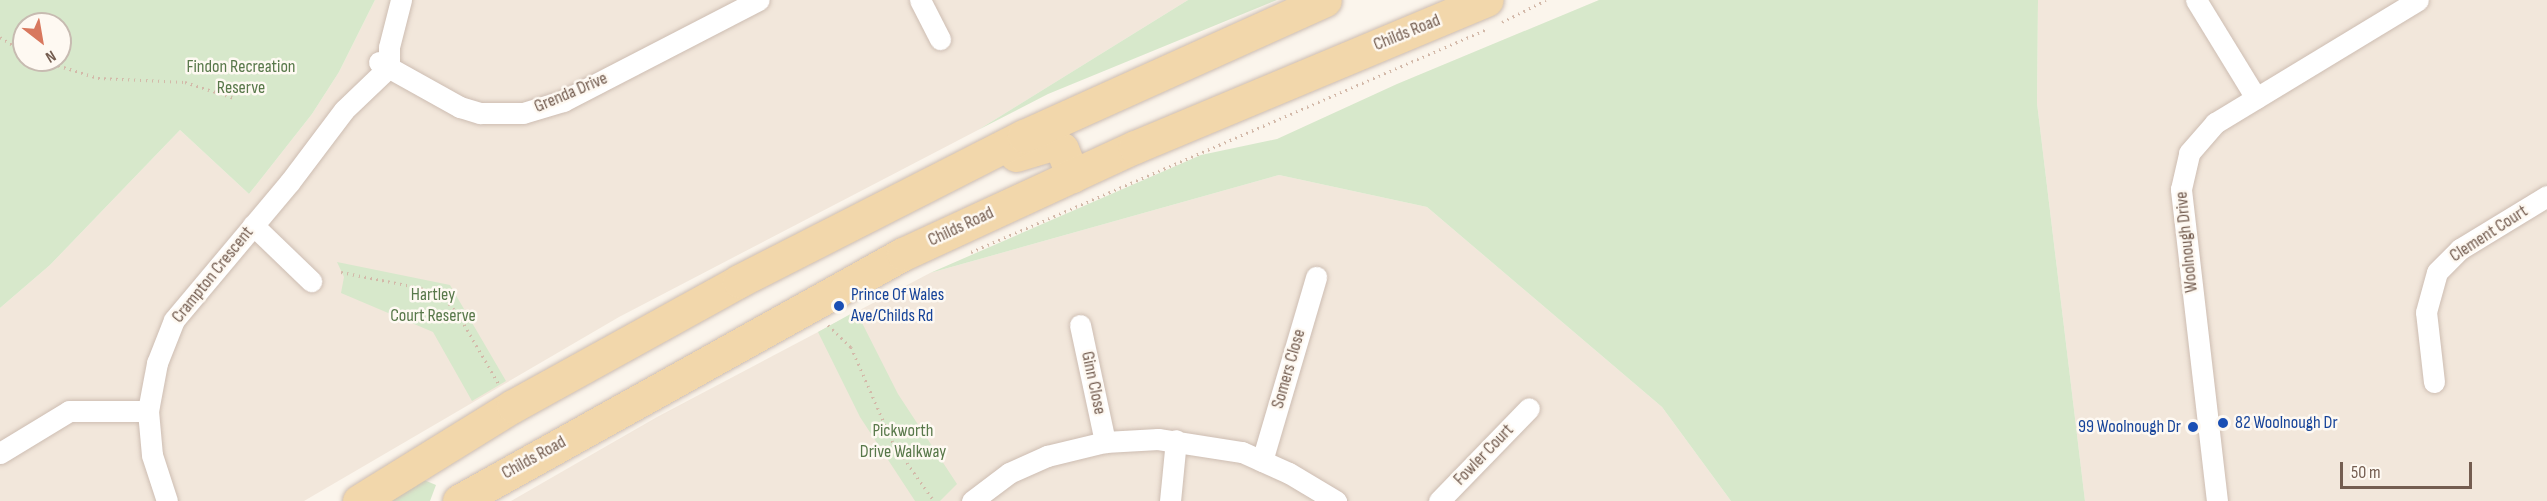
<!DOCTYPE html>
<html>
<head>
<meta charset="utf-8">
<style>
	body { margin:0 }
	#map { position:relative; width:2547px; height:501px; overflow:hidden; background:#fbf5ec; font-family:"Sofia Sans Condensed",sans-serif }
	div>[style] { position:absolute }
	.residential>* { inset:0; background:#f2e7db }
	.green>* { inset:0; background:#d7e8cb }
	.path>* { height:3px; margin-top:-1.5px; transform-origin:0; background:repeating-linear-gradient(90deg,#d3b9a9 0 1.5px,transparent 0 6px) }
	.roads { filter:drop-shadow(0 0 2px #cdbdb2) drop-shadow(0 0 2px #cdbdb2) }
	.street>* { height:21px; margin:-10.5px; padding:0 10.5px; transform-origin:10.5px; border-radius:10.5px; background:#fff }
	.primary>* { height:33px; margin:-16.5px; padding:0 16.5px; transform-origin:16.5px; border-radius:16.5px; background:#f2d7ab }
	.dots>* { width:16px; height:16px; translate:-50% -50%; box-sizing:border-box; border:3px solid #fef9f2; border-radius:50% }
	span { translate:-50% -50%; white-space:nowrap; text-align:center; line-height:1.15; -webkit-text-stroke:5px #fef9f2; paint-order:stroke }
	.street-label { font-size:18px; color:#745d50 }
	.park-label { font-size:18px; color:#58784a }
	.transit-label { font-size:18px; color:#164399 }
	.left { translate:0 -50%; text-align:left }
	.right { translate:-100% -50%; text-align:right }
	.north { position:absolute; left:12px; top:12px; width:60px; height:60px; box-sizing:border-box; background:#fef9f2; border:2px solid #c7bbb1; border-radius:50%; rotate:149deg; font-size:16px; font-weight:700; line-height:24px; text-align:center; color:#745d50 }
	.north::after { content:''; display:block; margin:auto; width:21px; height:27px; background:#d8785e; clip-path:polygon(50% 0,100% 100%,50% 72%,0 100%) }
	.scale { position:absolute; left:2340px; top:462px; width:132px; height:27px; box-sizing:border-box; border:3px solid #745d50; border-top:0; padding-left:8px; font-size:18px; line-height:21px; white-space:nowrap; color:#745d50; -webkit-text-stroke:4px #fef9f2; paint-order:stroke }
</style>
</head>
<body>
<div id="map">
	<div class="residential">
		<i style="clip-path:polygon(375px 0,1188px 0,978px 130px,619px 317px,304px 501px,0 501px,0 308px,50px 265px,180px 130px,249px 194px,312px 114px,339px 72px)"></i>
		<i style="clip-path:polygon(2038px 0,2547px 0,2547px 501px,2085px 501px,2037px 103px)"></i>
		<i style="clip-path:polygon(1279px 175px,1427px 207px,1662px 407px,1731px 501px,511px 501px,657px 417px,930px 273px)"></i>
	</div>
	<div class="green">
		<i style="clip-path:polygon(evenodd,0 0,375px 0,339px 72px,312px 114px,249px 194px,180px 130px,50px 265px,0 308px,0 0,24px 24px,60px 24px,60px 60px,24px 60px,24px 24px)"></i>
		<i style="clip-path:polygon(1188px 0,1277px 0,1048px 94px,978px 130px)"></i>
		<i style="clip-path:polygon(1599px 0,2038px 0,2037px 103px,2085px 501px,1731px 501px,1662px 407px,1427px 207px,1279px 175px,930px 273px,1201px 155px,1277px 139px,1397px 84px)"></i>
		<i style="clip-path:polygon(337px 262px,450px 285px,506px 381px,472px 401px,433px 332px,341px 293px,344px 277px)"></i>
		<i style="clip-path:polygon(856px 311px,898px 394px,957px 484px,940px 501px,915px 501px,860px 417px,818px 332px)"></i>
		<i style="clip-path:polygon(424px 480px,436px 485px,430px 501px,388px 501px)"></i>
	</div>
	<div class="path">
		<i style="left:1502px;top:22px;width:49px;rotate:-26.6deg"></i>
		<i style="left:0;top:37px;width:28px;rotate:32deg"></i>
		<i style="left:41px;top:60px;width:60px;rotate:17.5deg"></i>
		<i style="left:98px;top:78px;width:87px;rotate:2.6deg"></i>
		<i style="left:185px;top:82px;width:52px;rotate:18.1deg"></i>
		<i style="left:971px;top:252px;width:560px;rotate:-23.36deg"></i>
		<i style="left:341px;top:272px;width:82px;rotate:11.3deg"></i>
		<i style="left:421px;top:288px;width:26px;rotate:25deg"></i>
		<i style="left:445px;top:299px;width:20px;rotate:49deg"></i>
		<i style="left:458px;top:314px;width:83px;rotate:59.7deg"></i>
		<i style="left:828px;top:325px;width:32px;rotate:44deg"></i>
		<i style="left:851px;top:347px;width:105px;rotate:66.4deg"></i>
		<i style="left:893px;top:443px;width:71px;rotate:54.7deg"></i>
	</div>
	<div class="roads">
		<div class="street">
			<i style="left:920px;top:0;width:44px;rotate:62.9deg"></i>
			<i style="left:2196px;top:0;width:115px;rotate:58.5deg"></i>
			<i style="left:379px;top:62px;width:93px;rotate:29.1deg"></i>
			<i style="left:460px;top:107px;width:21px;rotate:17deg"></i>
			<i style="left:480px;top:113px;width:43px"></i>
			<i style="left:523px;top:113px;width:42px;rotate:-16.7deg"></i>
			<i style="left:563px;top:101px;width:220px;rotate:-27.3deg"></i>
			<i style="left:253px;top:225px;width:81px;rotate:44deg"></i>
			<i style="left:1080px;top:325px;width:120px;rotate:77.9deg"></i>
			<i style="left:2434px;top:382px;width:70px;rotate:-96.5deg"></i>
			<i style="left:2426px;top:312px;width:41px;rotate:-74.6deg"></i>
			<i style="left:2437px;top:272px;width:33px;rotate:-45deg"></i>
			<i style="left:2460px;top:249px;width:102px;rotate:-31.3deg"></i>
			<i style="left:0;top:453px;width:81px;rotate:-31.3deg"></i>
			<i style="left:69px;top:411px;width:79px"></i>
			<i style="left:1262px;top:461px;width:192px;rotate:-73.6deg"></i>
			<i style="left:167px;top:501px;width:48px;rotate:-108.1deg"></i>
			<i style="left:152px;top:455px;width:44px;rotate:-95.2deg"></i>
			<i style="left:148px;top:411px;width:49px;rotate:-79.4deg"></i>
			<i style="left:157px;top:363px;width:46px;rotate:-68.4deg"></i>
			<i style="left:174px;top:320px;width:179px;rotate:-50deg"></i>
			<i style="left:289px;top:183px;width:91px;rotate:-53deg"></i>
			<i style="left:344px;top:110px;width:62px;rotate:-43.7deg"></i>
			<i style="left:389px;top:67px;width:20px;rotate:-90deg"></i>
			<i style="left:389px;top:47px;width:49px;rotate:-75.7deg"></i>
			<i style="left:972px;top:501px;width:46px;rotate:-37.1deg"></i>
			<i style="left:1009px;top:473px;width:42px;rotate:-24.1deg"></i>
			<i style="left:1047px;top:456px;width:60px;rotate:-13.6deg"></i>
			<i style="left:1105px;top:442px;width:53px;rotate:-3.2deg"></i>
			<i style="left:1158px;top:439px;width:85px;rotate:8.8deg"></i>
			<i style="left:1242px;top:452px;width:51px;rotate:24.1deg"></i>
			<i style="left:1289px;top:473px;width:55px;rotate:30.8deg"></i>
			<i style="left:1170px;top:501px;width:61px;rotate:-84.4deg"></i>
			<i style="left:1439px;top:501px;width:129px;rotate:-45.9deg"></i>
			<i style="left:2217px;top:501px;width:314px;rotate:-96.6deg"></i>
			<i style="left:2181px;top:189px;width:37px;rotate:-77deg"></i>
			<i style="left:2189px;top:153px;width:40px;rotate:-49deg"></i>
			<i style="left:2215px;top:123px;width:237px;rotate:-31.2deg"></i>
		</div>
		<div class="primary">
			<i style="left:1016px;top:155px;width:39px;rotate:-17deg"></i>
			<i style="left:1053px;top:144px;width:10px;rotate:29deg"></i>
			<i style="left:1062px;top:149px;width:29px;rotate:68deg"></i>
			<i style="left:359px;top:501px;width:181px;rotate:-31.7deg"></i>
			<i style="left:513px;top:406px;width:258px;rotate:-28.9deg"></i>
			<i style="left:739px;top:281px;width:320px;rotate:-27deg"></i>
			<i style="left:1024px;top:136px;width:330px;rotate:-24.3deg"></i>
			<i style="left:459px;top:501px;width:508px;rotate:-29.09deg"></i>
			<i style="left:903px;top:254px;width:255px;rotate:-24.8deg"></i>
			<i style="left:1135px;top:147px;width:381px;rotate:-22.7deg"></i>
		</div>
	</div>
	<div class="dots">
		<i style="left:839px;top:306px;background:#1a4fb4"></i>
		<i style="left:2223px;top:423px;background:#1a4fb4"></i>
		<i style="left:2193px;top:427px;background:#1a4fb4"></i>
	</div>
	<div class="street-label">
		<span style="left:1407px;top:33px;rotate:-22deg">Childs Road</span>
		<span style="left:571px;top:93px;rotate:-23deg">Grenda Drive</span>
		<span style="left:961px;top:227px;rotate:-25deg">Childs Road</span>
		<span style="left:2489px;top:234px;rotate:-33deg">Clement Court</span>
		<span style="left:2187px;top:242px;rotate:-96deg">Woolnough Drive</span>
		<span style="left:213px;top:275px;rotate:-51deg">Crampton Crescent</span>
		<span style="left:1289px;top:369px;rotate:-74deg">Somers Close</span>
		<span style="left:1093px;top:383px;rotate:78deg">Ginn Close</span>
		<span style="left:1484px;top:455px;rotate:-46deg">Fowler Court</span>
		<span style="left:534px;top:458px;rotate:-29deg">Childs Road</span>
	</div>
	<div class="park-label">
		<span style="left:241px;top:78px">Findon Recreation<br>Reserve</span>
		<span style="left:433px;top:306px">Hartley<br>Court Reserve</span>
		<span style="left:903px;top:442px">Pickworth<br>Drive Walkway</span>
	</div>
	<div class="transit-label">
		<span class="left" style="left:851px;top:306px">Prince Of Wales<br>Ave/Childs Rd</span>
		<span class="left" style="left:2235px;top:423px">82 Woolnough Dr</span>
		<span class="right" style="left:2181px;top:427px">99 Woolnough Dr</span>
	</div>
	<div class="north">N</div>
	<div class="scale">50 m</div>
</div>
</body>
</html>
